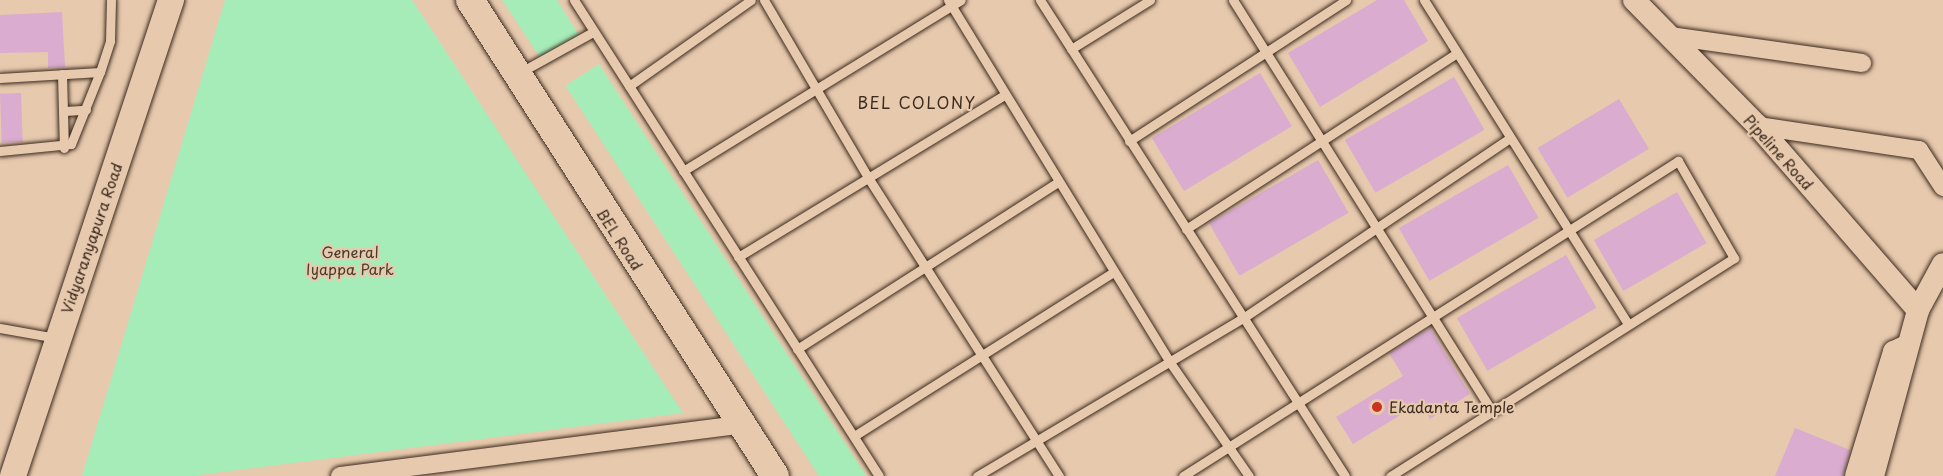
<!DOCTYPE html>
<html>
<head>
<meta charset="utf-8">
<style>
	body { margin:0 }
	#map { position:relative; width:1943px; height:476px; overflow:hidden; background:#e7c9ad; font-family:"Playpen Sans",sans-serif }
	div>[style] { position:absolute }
	.green>* { inset:0; background:#a6ecb9; transform-origin:0 0 }
	.building>* { inset:0; background:#d9acd0; transform-origin:0 0 }
	.roads { filter:drop-shadow(0 0 2px #3b2a1e) drop-shadow(0 0 2px #3b2a1e) }
	.service>* { height:9px; margin:-4.5px; padding:0 4.5px; transform-origin:4.5px; border-radius:4.5px; background:#e7c9ad }
	.minor>* { height:18px; margin:-9px; padding:0 9px; transform-origin:9px; border-radius:9px; background:#e7c9ad }
	.tertiary>* { height:22px; margin:-11px; padding:0 11px; transform-origin:11px; border-radius:11px; background:#e7c9ad }
	.secondary>* { height:26px; margin:-13px; padding:0 13px; transform-origin:13px; border-radius:13px; background:#e7c9ad }
	.primary>* { height:28px; margin:-14px; padding:0 14px; transform-origin:14px; border-radius:14px; background:#e7c9ad }
	.dots>* { width:16px; height:16px; translate:-50% -50%; box-sizing:border-box; border:3px solid #e7c9ad; border-radius:50% }
	span { translate:-50% -50%; white-space:nowrap; text-align:center; line-height:1.15; -webkit-text-stroke:4.5px #e7c9ad; paint-order:stroke }
	.street-label { font-size:15px; color:#3b2a1e }
	.park-label { font-size:15px; color:#463d2e }
	.poi-label { font-size:15px; color:#3b2a1e }
	.left { translate:0 -50%; text-align:left }
	.neighbourhood-label { font-size:16px; color:#3b2a1e; letter-spacing:1.5px }
</style>
</head>
<body>
<div id="map">
	<div class="green">
		<i style="clip-path:polygon(225px 0,412px 0,683px 413px,191px 476px,82px 476px)"></i>
		<i style="clip-path:polygon(502px 0,557px 0,579px 35px,541px 59px)"></i>
		<i style="left:599px;top:64px;width:492px;height:40px;rotate:57deg"></i>
	</div>
	<div class="building">
		<i style="clip-path:polygon(1377px 0,1404px 0,1428px 41px,1320px 107px,1288px 53px)"></i>
		<i style="clip-path:polygon(62px 12px,65px 67px,48px 68px,48px 52px,0 53px,0 15px)"></i>
		<i style="left:1260px;top:73px;width:62px;height:126px;rotate:59deg"></i>
		<i style="left:1454px;top:77px;width:61px;height:126px;rotate:60deg"></i>
		<i style="left:21px;top:93px;width:49px;height:21px;rotate:88deg"></i>
		<i style="left:1619px;top:99px;width:58px;height:95px;rotate:59deg"></i>
		<i style="left:1318px;top:160px;width:61px;height:126px;rotate:60deg"></i>
		<i style="left:1508px;top:165px;width:61px;height:126px;rotate:60deg"></i>
		<i style="left:1677px;top:192px;width:59px;height:96px;rotate:60deg"></i>
		<i style="left:1566px;top:255px;width:61px;height:126px;rotate:60deg"></i>
		<i style="clip-path:polygon(1430px 328px,1470px 394px,1430px 419px,1420px 403px,1353px 444px,1336px 417px,1403px 376px,1389px 353px)"></i>
		<i style="clip-path:polygon(1795px 428px,1850px 450px,1843px 476px,1775px 476px)"></i>
	</div>
	<div class="roads">
		<div class="service">
			<i style="left:574px;top:0;width:565px;rotate:57.35deg"></i>
			<i style="left:764px;top:0;width:208px;rotate:59.6deg"></i>
			<i style="left:869px;top:179px;width:353px;rotate:57.4deg"></i>
			<i style="left:948px;top:0;width:423px;rotate:58.5deg"></i>
			<i style="left:1169px;top:361px;width:140px;rotate:55.2deg"></i>
			<i style="left:1040px;top:0;width:565px;rotate:57.35deg"></i>
			<i style="left:1233px;top:0;width:486px;rotate:57.8deg"></i>
			<i style="left:1424px;top:0;width:383px;rotate:57.8deg"></i>
			<i style="left:1071px;top:49px;width:93px;rotate:-31.8deg"></i>
			<i style="left:519px;top:73px;width:85px;rotate:-29deg"></i>
			<i style="left:62px;top:74px;width:74px;rotate:88.5deg"></i>
			<i style="left:0;top:78px;width:100px;rotate:-3.4deg"></i>
			<i style="left:100px;top:72px;width:33px;rotate:-72deg"></i>
			<i style="left:110px;top:41px;width:41px;rotate:-88.6deg"></i>
			<i style="left:629px;top:86px;width:149px;rotate:-35.2deg"></i>
			<i style="left:64px;top:111px;width:22px;rotate:-3deg"></i>
			<i style="left:1129px;top:141px;width:259px;rotate:-33deg"></i>
			<i style="left:0;top:151px;width:71px;rotate:-5.6deg"></i>
			<i style="left:71px;top:144px;width:78px;rotate:-68.1deg"></i>
			<i style="left:683px;top:171px;width:326px;rotate:-31.6deg"></i>
			<i style="left:1186px;top:229px;width:323px;rotate:-33deg"></i>
			<i style="left:738px;top:257px;width:310px;rotate:-31.3deg"></i>
			<i style="left:0;top:328px;width:58px;rotate:10deg"></i>
			<i style="left:797px;top:349px;width:308px;rotate:-32.6deg"></i>
			<i style="left:854px;top:436px;width:307px;rotate:-32.3deg"></i>
			<i style="left:977px;top:476px;width:309px;rotate:-30.7deg"></i>
			<i style="left:1243px;top:318px;width:322px;rotate:-34deg"></i>
			<i style="left:1183px;top:476px;width:587px;rotate:-32.47deg"></i>
			<i style="left:1678px;top:161px;width:112px;rotate:60deg"></i>
			<i style="left:1734px;top:258px;width:407px;rotate:147.6deg"></i>
		</div>
		<div class="minor">
			<i style="left:1670px;top:36px;width:194px;rotate:8deg"></i>
			<i style="left:1758px;top:126px;width:163px;rotate:8.5deg"></i>
			<i style="left:1919px;top:150px;width:44px;rotate:57deg"></i>
			<i style="left:340px;top:476px;width:403px;rotate:-7.3deg"></i>
		</div>
		<div class="tertiary">
			<i style="left:1634px;top:0;width:177px;rotate:45.5deg"></i>
			<i style="left:1758px;top:126px;width:244px;rotate:49deg"></i>
			<i style="left:1856px;top:476px;width:130px;rotate:-73deg"></i>
			<i style="left:1894px;top:352px;width:14px;rotate:-25deg"></i>
			<i style="left:1873px;top:476px;width:172px;rotate:-74.8deg"></i>
			<i style="left:1918px;top:310px;width:52px;rotate:-61.5deg"></i>
		</div>
		<div class="secondary">
			<i style="left:13px;top:476px;width:502px;rotate:-71.64deg"></i>
		</div>
		<div class="primary">
			<i style="left:470px;top:0;width:565px;rotate:57.35deg"></i>
		</div>
	</div>
	<div class="dots">
		<i style="left:1377px;top:407px;background:#c8321e"></i>
	</div>
	<div class="street-label">
		<span style="left:1779px;top:152px;rotate:48deg">Pipeline Road</span>
		<span style="left:91px;top:238px;rotate:-71deg">Vidyaranyapura Road</span>
		<span style="left:620px;top:239px;rotate:57deg">BEL Road</span>
	</div>
	<div class="park-label">
		<span style="left:350px;top:260px">General<br>Iyappa Park</span>
	</div>
	<div class="poi-label">
		<span class="left" style="left:1389px;top:407px">Ekadanta Temple</span>
	</div>
	<div class="neighbourhood-label">
		<span style="left:917px;top:102px">BEL COLONY</span>
	</div>
</div>
</body>
</html>
